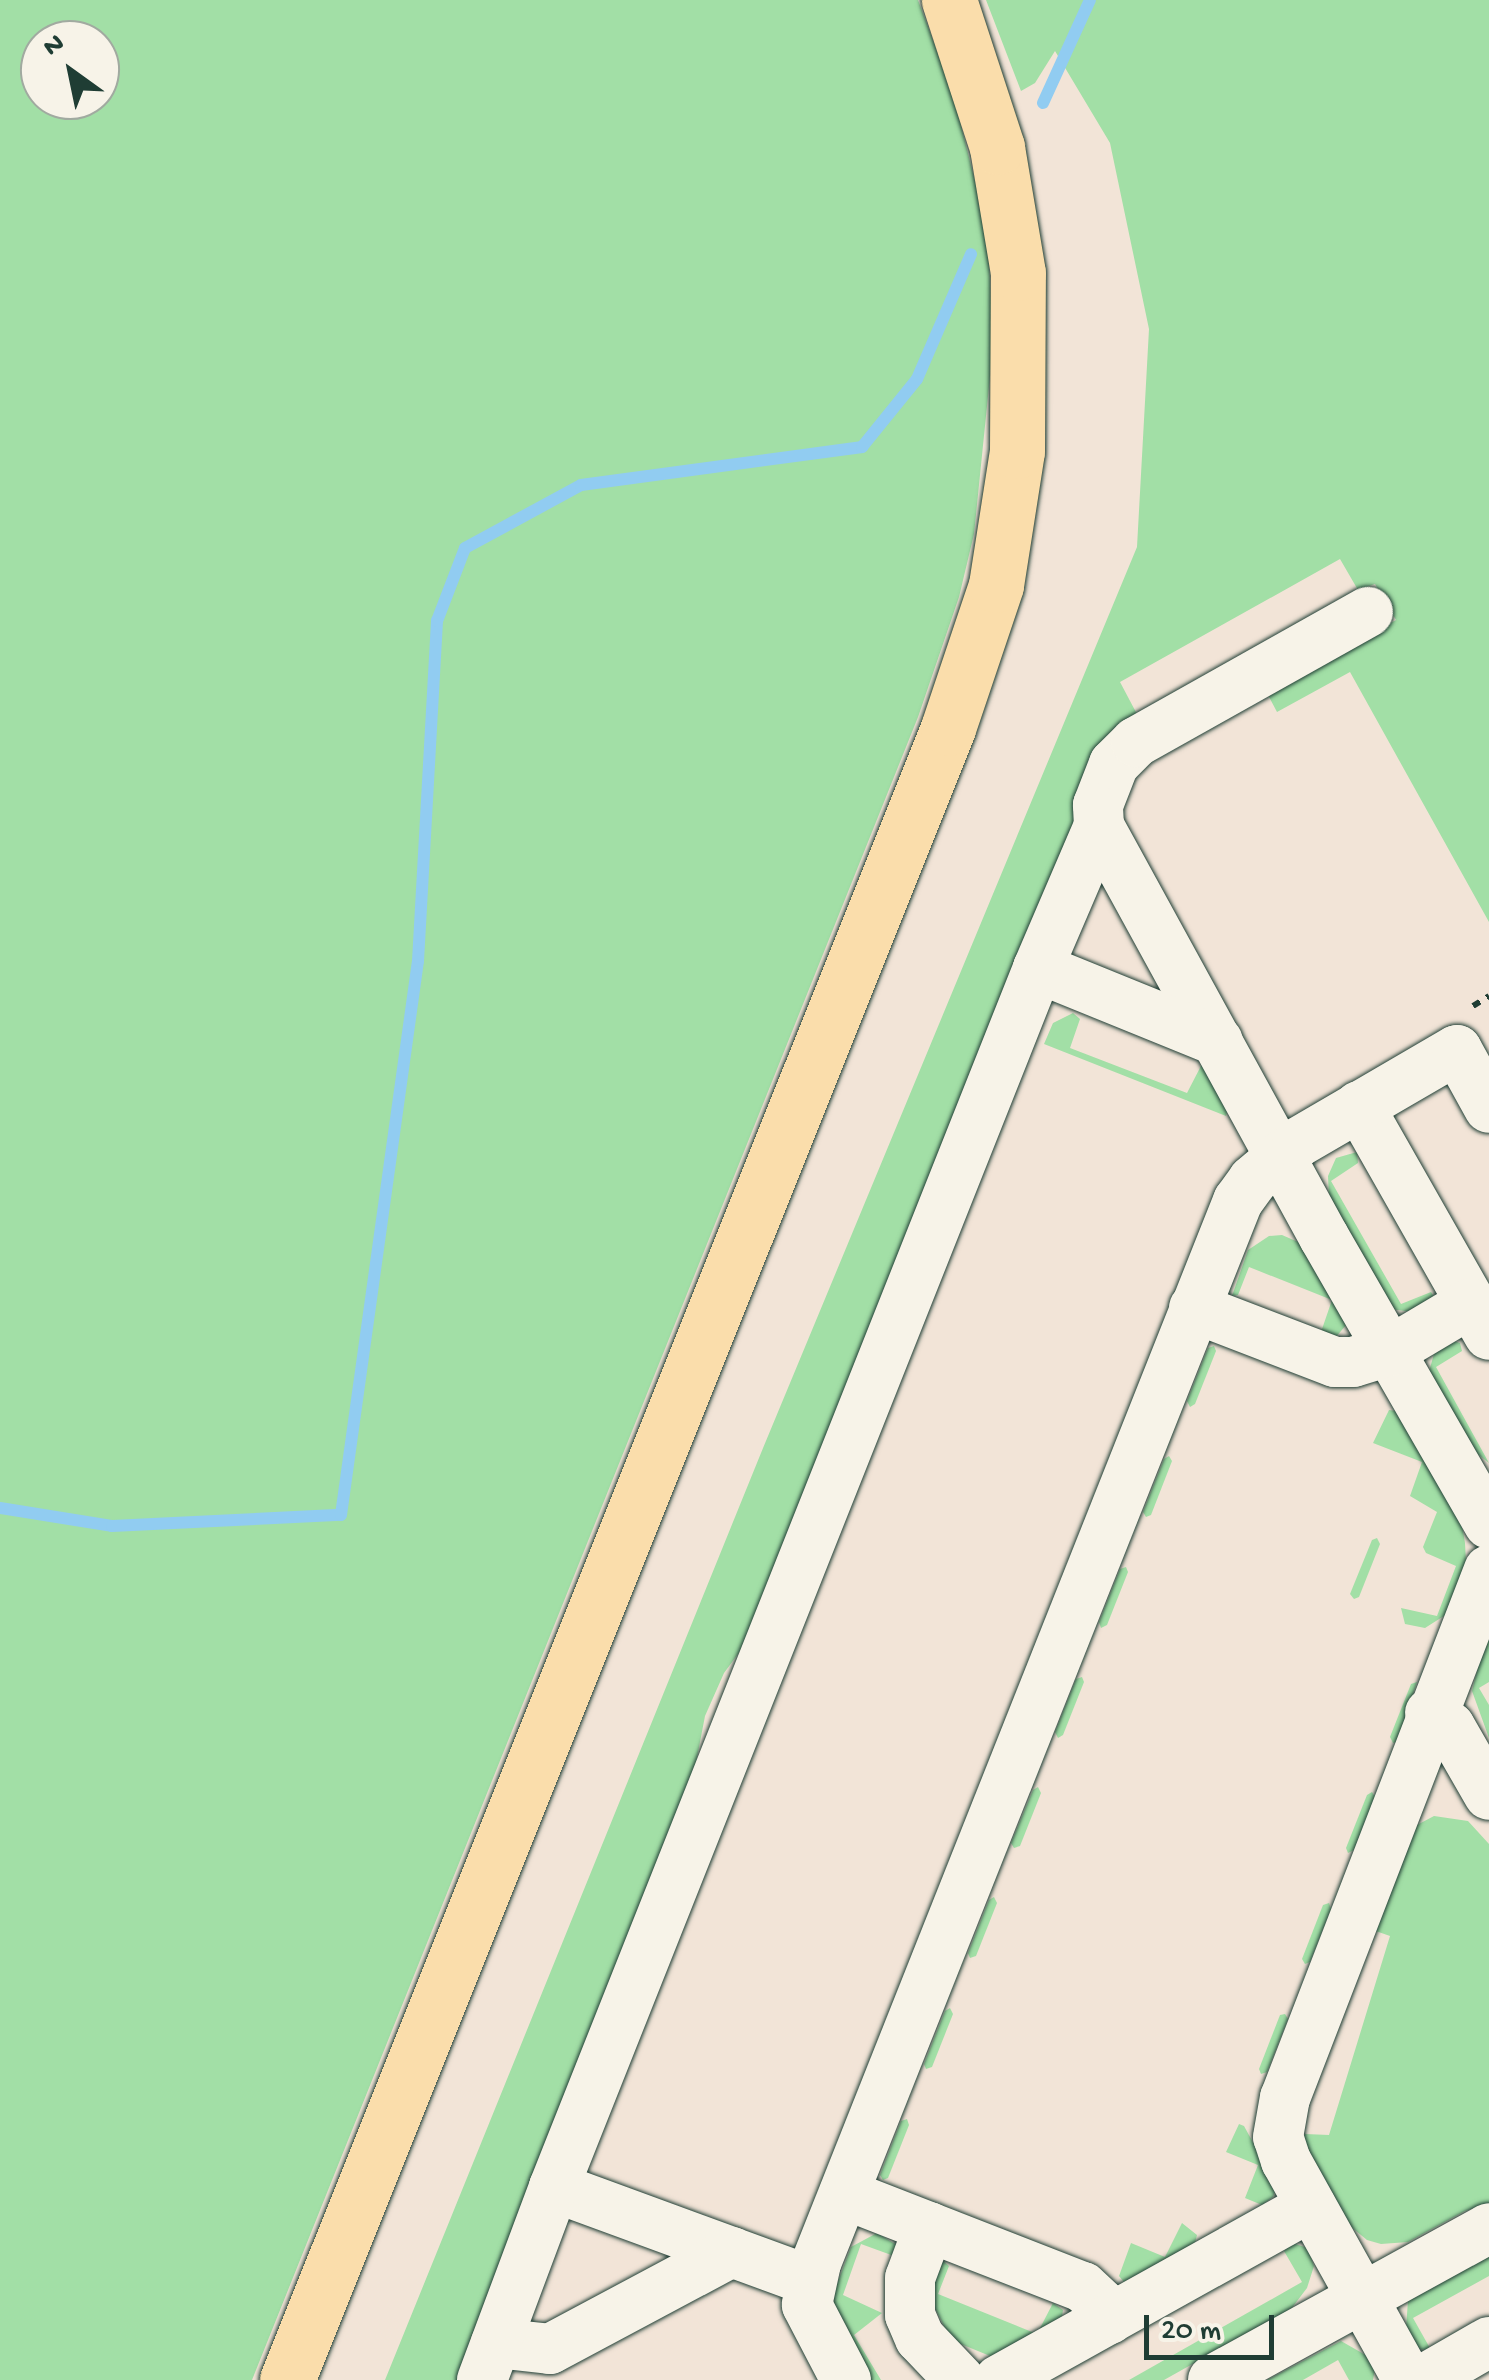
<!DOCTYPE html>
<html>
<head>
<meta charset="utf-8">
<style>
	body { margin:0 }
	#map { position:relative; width:1489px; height:2380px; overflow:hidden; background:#f2e4d7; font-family:"Gochi Hand",sans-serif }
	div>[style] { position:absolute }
	.green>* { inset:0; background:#a2dfa6 }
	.stream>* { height:12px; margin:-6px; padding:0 6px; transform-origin:6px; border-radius:6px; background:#91ccf1 }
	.path>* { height:6px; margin-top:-3px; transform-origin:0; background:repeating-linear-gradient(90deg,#1f3d34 0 8px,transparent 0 16px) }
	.roads { filter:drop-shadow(0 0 2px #1f3d34) drop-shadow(0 0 2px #1f3d34) }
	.minor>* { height:50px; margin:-25px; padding:0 25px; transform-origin:25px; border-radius:25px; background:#f7f3e8 }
	.highway>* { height:55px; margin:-27.5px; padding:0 27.5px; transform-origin:27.5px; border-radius:27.5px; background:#faddab }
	span { translate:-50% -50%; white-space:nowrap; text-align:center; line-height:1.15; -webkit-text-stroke:8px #f7f3e8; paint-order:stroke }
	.north { position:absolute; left:20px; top:20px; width:100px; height:100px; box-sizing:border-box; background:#f7f3e8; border:2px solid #a1aaa0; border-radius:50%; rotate:327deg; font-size:28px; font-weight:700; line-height:40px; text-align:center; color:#1f3d34 }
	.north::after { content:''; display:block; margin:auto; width:35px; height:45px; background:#1f3d34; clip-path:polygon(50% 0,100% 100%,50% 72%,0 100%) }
	.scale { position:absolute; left:1144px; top:2315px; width:130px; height:45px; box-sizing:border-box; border:5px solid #1f3d34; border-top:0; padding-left:12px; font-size:30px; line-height:35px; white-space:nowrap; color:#1f3d34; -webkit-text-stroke:8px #f7f3e8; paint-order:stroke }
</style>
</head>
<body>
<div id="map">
	<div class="green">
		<i style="clip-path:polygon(evenodd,0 0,918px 0,953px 94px,979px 197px,989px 260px,993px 347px,974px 534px,959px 597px,918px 717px,252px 2380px,0 2380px,0 0,40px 40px,100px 40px,100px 100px,40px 100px,40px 40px)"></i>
		<i style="clip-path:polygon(986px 0,1489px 0,1489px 922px,1350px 672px,1277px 712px,1266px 691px,1396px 620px,1375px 584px,1358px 590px,1340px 559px,1120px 682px,1138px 716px,752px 1635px,724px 1673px,705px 1716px,689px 1799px,457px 2380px,385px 2380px,761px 1453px,1137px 547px,1149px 329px,1110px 143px,1055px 51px,1035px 83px,1021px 91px)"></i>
		<i style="clip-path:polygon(1073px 1013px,1080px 1019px,1070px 1048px,1187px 1093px,1202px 1064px,1229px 1104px,1226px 1116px,1044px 1044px,1053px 1023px)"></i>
		<i style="clip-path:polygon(1357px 1152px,1358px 1163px,1331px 1181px,1401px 1304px,1431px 1292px,1434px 1297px,1413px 1312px,1390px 1309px,1329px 1197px,1328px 1176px,1336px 1158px)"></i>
		<i style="clip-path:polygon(1282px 1235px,1305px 1245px,1347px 1324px,1335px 1338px,1321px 1332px,1332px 1300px,1249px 1267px,1238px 1295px,1232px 1296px,1248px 1250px,1269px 1236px)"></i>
		<i style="clip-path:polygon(1454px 1341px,1460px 1343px,1462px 1351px,1436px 1367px,1489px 1463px,1475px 1452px,1428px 1375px,1434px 1354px)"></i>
		<i style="clip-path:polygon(1214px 1346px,1216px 1351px,1195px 1404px,1190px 1407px,1187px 1401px,1208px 1348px)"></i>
		<i style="clip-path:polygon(1389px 1410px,1396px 1411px,1462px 1525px,1465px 1543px,1466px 1562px,1447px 1614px,1425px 1628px,1405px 1624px,1401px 1608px,1437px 1616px,1456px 1566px,1426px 1553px,1423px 1547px,1437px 1512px,1410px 1496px,1422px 1462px,1373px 1443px)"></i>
		<i style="clip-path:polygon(1169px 1456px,1172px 1461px,1151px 1515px,1146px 1517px,1143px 1512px,1164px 1459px)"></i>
		<i style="clip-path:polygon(1377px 1538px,1380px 1544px,1359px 1597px,1354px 1599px,1350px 1594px,1372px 1540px)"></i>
		<i style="clip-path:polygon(1126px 1567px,1128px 1572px,1107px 1625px,1101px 1628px,1099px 1622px,1120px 1569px)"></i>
		<i style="clip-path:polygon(1489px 1622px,1489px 1682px,1479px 1688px,1489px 1705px,1489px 1738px,1472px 1691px)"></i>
		<i style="clip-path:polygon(1082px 1677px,1084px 1682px,1063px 1735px,1058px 1738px,1055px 1732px,1076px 1679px)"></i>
		<i style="clip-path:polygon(1417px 1682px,1397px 1742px,1393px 1743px,1390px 1737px,1411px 1684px)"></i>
		<i style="clip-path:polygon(1038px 1787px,1041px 1793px,1020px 1846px,1014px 1848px,1011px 1843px,1033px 1790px)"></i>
		<i style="clip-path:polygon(1372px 1792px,1375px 1797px,1354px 1850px,1348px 1853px,1346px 1848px,1367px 1795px)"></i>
		<i style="clip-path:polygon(1434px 1816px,1468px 1821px,1489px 1844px,1489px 2204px,1465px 2211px,1408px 2242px,1381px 2244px,1367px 2240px,1350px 2226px,1302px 2141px,1305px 2134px,1329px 2135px,1390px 1936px,1370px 1929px,1415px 1826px)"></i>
		<i style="clip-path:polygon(994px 1897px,997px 1903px,976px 1956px,970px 1958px,968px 1953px,989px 1900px)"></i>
		<i style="clip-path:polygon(1329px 1903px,1331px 1909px,1310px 1962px,1305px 1964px,1302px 1959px,1323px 1905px)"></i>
		<i style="clip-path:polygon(950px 2008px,953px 2014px,932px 2067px,926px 2069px,924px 2064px,945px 2011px)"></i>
		<i style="clip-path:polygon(1285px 2014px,1288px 2019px,1267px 2072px,1261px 2074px,1259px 2069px,1280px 2015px)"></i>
		<i style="clip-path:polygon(907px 2119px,909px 2125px,888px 2178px,883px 2180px,880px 2175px,901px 2121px)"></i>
		<i style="clip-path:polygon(1239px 2124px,1244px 2126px,1277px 2186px,1273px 2197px,1262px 2205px,1245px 2198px,1258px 2165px,1226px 2152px)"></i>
		<i style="clip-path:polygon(1182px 2223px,1197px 2235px,1193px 2251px,1124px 2282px,1119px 2276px,1131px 2243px,1165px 2257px)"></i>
		<i style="clip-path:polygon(877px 2233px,900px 2247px,894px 2256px,861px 2244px,843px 2295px,882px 2313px,854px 2335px,881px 2380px,869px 2380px,831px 2300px,851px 2247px)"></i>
		<i style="clip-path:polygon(1292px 2243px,1308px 2248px,1314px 2266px,1307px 2288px,1291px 2309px,1164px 2380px,1129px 2380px,1302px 2282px,1284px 2251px)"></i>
		<i style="clip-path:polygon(1489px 2256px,1489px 2276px,1413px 2318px,1431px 2350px,1418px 2349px,1406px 2328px,1408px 2301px)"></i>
		<i style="clip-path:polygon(943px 2261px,949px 2266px,938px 2294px,1037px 2334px,1053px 2303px,1063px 2310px,1061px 2322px,995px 2358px,951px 2340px,928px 2294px)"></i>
		<i style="clip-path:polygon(1341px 2341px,1369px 2357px,1375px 2369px,1373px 2380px,1349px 2380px,1338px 2360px,1303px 2380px,1267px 2380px)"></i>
	</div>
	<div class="stream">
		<i style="left:1043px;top:103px;width:113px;rotate:-65.5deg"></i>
		<i style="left:0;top:1508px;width:113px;rotate:9.1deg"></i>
		<i style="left:112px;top:1526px;width:229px;rotate:-2.8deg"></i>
		<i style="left:341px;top:1515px;width:559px;rotate:-82.09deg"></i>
		<i style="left:418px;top:961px;width:341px;rotate:-86.8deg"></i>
		<i style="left:437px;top:621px;width:78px;rotate:-69deg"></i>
		<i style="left:465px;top:548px;width:132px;rotate:-28.5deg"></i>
		<i style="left:581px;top:485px;width:284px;rotate:-7.7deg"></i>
		<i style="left:862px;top:447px;width:87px;rotate:-51deg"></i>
		<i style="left:917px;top:379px;width:136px;rotate:-66.6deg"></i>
	</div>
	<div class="path">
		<i style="left:1473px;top:1006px;width:19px;rotate:-32deg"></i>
	</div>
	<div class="roads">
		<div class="minor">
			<i style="left:1099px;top:826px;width:469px;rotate:61.3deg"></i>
			<i style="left:1324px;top:1237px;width:331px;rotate:60.1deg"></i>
			<i style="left:1038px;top:968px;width:194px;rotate:22.1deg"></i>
			<i style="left:1359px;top:1106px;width:263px;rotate:60.4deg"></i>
			<i style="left:1194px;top:1308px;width:151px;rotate:21deg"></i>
			<i style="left:1335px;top:1362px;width:18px"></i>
			<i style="left:1353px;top:1362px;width:39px;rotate:-17deg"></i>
			<i style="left:1390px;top:1351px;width:94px;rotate:-30.7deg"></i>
			<i style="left:1430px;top:1713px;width:24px;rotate:35deg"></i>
			<i style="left:1450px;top:1727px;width:78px;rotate:60.2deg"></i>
			<i style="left:554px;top:2187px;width:274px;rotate:20.1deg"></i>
			<i style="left:844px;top:2194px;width:256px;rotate:21.3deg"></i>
			<i style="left:1083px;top:2287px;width:26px;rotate:43deg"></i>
			<i style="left:1102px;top:2305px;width:16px;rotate:63deg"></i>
			<i style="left:929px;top:2227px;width:54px;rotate:110.4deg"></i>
			<i style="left:910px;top:2278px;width:37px;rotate:90deg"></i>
			<i style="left:910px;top:2315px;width:25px;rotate:67deg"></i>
			<i style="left:920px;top:2338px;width:58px;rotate:46.4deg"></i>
			<i style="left:496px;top:2343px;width:54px;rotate:6.3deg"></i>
			<i style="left:550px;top:2349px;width:206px;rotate:-28.1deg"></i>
			<i style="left:482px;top:2380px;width:206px;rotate:-69.5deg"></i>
			<i style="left:554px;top:2187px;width:1312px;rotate:-68.34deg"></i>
			<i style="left:1038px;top:968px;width:155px;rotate:-66.8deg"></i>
			<i style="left:1099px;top:826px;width:21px;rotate:-93deg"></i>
			<i style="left:1098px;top:805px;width:44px;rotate:-68.7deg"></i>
			<i style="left:1114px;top:764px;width:31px;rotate:-45deg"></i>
			<i style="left:1136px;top:742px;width:266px;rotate:-29.3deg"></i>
			<i style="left:846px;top:2380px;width:85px;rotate:-117.5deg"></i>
			<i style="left:807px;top:2305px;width:43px;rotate:-77.9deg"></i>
			<i style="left:816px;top:2263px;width:1143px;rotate:-68.33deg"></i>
			<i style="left:1238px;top:1201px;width:26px;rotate:-54deg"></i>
			<i style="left:1253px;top:1180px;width:57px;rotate:-40.1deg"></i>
			<i style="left:1297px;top:1143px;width:185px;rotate:-30.2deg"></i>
			<i style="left:1457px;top:1050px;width:66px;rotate:61.1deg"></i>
			<i style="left:999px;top:2380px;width:357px;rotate:-29.1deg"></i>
			<i style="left:1213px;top:2380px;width:315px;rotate:-28.8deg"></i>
			<i style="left:1408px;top:2380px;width:251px;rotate:-119.1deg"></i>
			<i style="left:1286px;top:2161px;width:25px;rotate:-108deg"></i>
			<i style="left:1278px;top:2137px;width:40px;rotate:-80deg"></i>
			<i style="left:1285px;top:2098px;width:566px;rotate:-68.88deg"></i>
			<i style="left:1423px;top:2380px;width:76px;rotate:-29.9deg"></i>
		</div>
		<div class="highway">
			<i style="left:287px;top:2380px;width:1779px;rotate:-68.19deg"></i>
			<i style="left:948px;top:728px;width:151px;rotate:-71.4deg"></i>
			<i style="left:996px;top:585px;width:136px;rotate:-81.1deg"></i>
			<i style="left:1017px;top:451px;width:178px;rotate:-89.7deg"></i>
			<i style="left:1018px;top:273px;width:128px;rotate:-99.5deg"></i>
			<i style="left:997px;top:147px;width:155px;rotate:-108.1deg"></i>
		</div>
	</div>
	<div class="north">N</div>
	<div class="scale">20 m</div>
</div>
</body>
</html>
